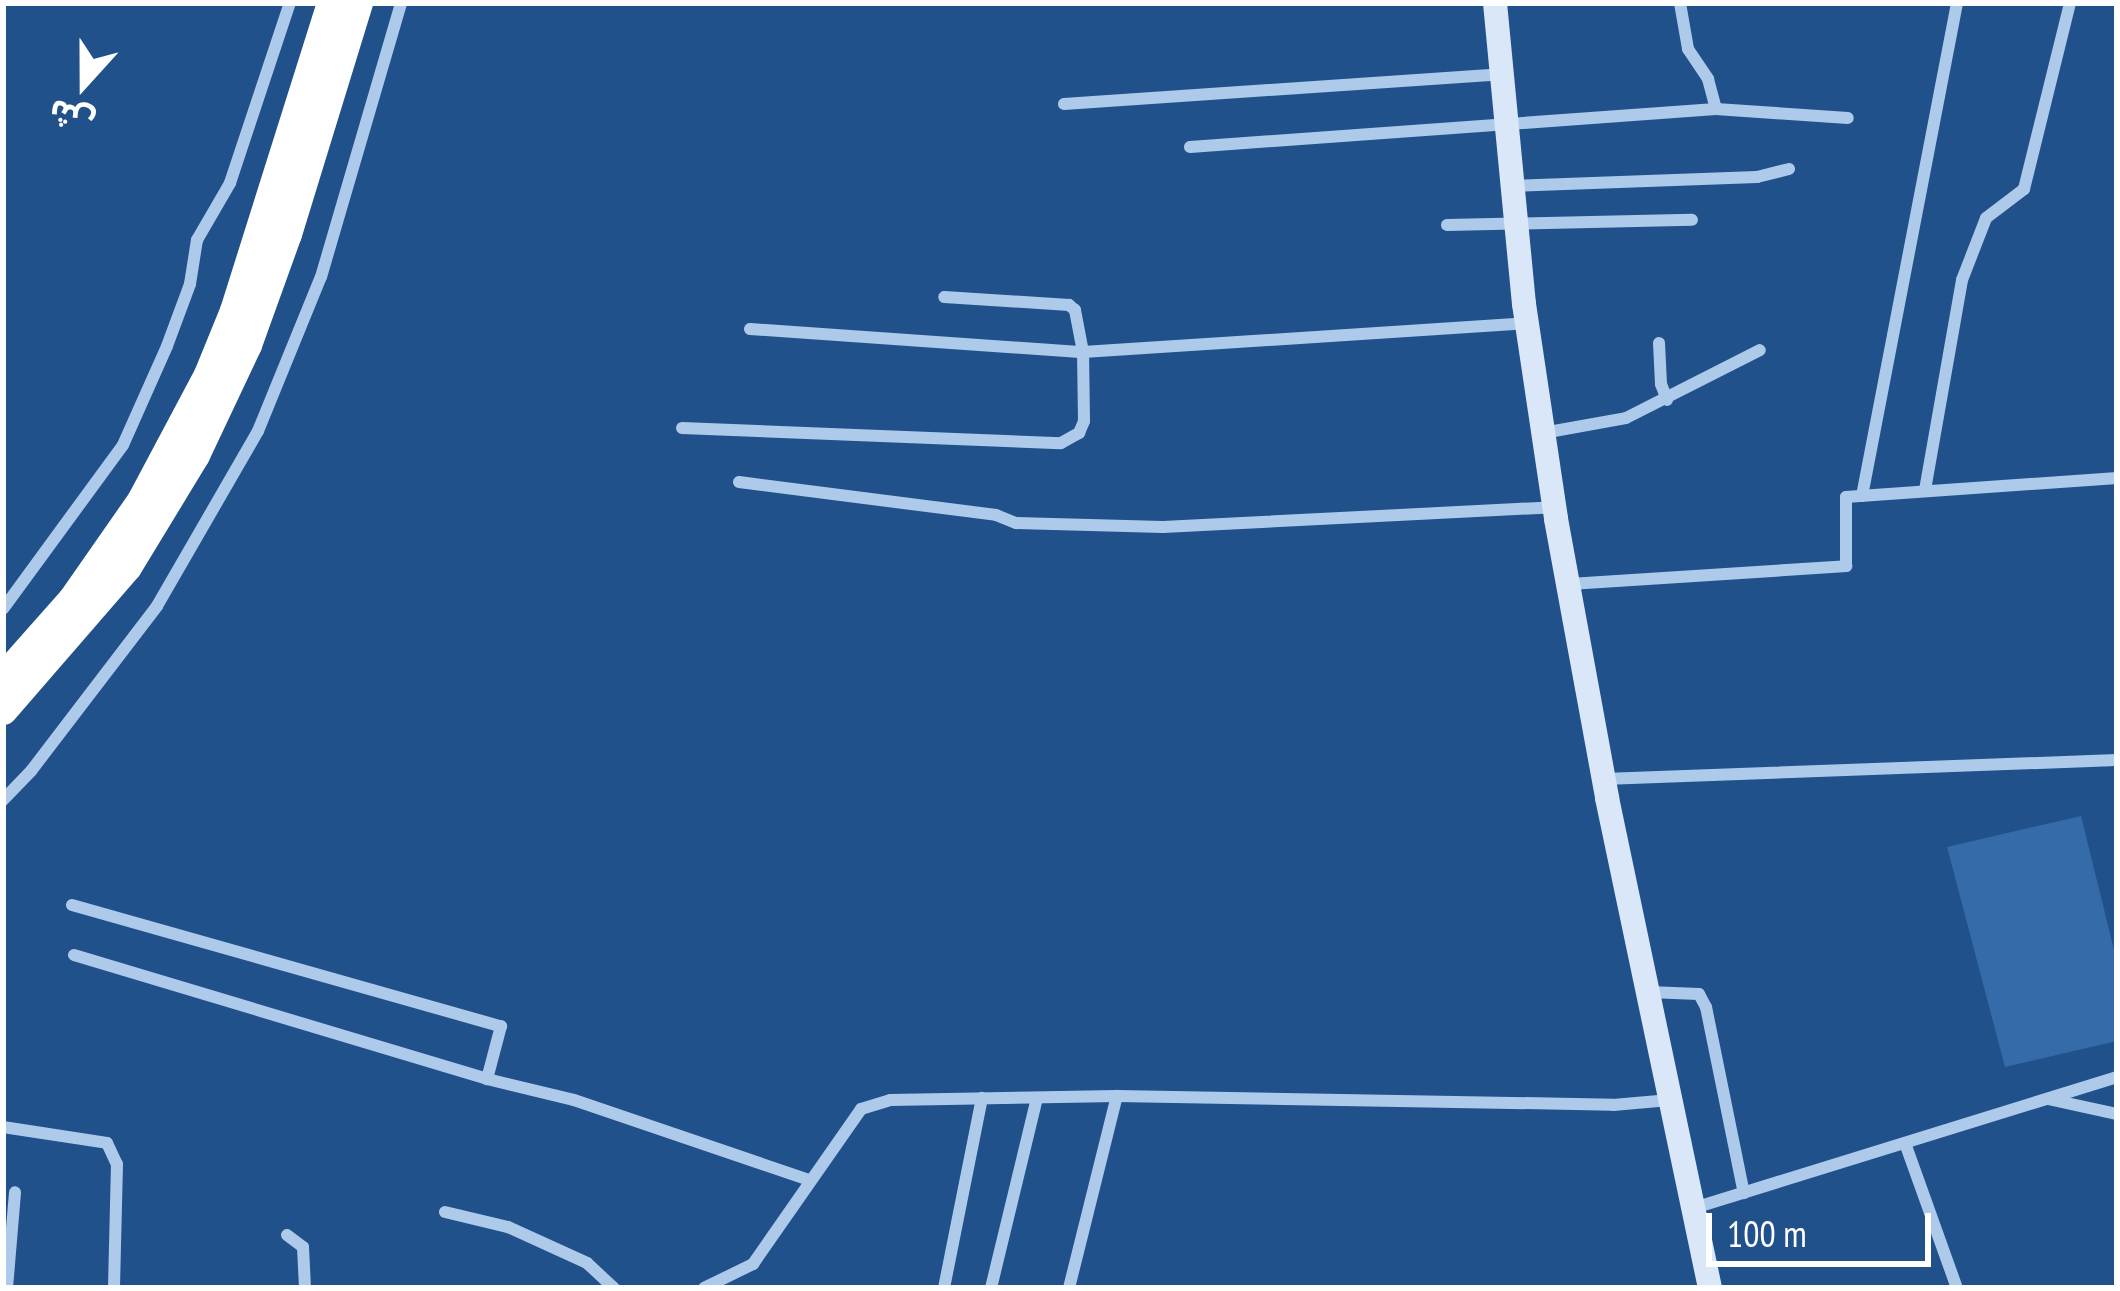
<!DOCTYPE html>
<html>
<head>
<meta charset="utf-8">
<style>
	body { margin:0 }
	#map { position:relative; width:2120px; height:1291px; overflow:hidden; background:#21518b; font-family:"PT Sans Narrow","Noto Sans Arabic",sans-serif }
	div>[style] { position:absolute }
	.green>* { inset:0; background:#356ba8 }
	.minor>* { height:12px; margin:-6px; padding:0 6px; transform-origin:6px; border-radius:6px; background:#aecaeb }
	.secondary>* { height:24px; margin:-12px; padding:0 12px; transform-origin:12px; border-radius:12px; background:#d9e7f9 }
	.motorway>* { height:30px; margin:-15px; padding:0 15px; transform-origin:15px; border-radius:15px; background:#fff }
	span { translate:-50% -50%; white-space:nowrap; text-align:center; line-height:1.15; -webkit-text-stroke:9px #21518b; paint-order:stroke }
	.frame { position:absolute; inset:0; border:6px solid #fff; pointer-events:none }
	.north { position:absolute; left:24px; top:24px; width:120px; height:120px; -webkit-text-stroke:9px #21518b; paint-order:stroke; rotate:201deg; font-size:33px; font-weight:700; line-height:48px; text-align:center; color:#fff }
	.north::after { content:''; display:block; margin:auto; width:42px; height:54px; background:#fff; clip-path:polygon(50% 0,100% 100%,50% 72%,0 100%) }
	.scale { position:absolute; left:1706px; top:1213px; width:225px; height:54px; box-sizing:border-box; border:6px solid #fff; border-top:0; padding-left:15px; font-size:36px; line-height:42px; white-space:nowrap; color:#fff; -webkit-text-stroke:9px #21518b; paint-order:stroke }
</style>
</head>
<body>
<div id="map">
	<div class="green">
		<i style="clip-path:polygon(2081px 816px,2117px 962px,2117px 1041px,2005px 1067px,1947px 847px)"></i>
	</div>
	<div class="minor">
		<i style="left:1680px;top:3px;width:47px;rotate:80.1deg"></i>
		<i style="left:1688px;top:49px;width:36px;rotate:56deg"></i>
		<i style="left:1708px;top:79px;width:31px;rotate:75deg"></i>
		<i style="left:1064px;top:104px;width:438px;rotate:-3.9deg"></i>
		<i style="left:1190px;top:147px;width:527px;rotate:-4.13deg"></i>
		<i style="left:1716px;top:109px;width:132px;rotate:3.9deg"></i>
		<i style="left:1513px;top:186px;width:244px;rotate:-2.1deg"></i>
		<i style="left:1757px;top:177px;width:33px;rotate:-14deg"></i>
		<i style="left:1447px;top:225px;width:245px;rotate:-1.2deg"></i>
		<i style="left:750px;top:329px;width:334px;rotate:4deg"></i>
		<i style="left:1083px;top:352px;width:43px;rotate:-100.8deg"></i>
		<i style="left:1075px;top:310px;width:8px;rotate:-140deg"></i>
		<i style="left:1069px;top:305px;width:125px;rotate:-176.3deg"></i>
		<i style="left:1659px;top:343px;width:41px;rotate:87.2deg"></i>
		<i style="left:1661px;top:384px;width:17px;rotate:69deg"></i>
		<i style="left:682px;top:428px;width:379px;rotate:2.3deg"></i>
		<i style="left:1061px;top:443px;width:21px;rotate:-29deg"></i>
		<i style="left:1079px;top:433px;width:13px;rotate:-67deg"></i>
		<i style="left:1084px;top:421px;width:69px;rotate:-90.8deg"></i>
		<i style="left:1083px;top:352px;width:444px;rotate:-3.7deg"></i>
		<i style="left:1543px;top:433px;width:84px;rotate:-10.2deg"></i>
		<i style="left:1626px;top:418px;width:150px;rotate:-26.9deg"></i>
		<i style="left:739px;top:482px;width:259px;rotate:7.3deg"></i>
		<i style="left:996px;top:515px;width:22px;rotate:22deg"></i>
		<i style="left:1016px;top:523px;width:147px;rotate:1.6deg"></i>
		<i style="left:1163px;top:527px;width:392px;rotate:-2.9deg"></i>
		<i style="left:1925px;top:490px;width:213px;rotate:-80deg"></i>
		<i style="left:1962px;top:280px;width:66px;rotate:-68.8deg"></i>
		<i style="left:1986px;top:218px;width:48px;rotate:-37.3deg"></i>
		<i style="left:2024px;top:189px;width:192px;rotate:-76.1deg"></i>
		<i style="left:1862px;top:496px;width:502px;rotate:-79.09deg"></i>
		<i style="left:1570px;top:584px;width:277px;rotate:-3.7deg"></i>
		<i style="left:1846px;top:566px;width:69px;rotate:-90deg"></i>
		<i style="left:1846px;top:497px;width:272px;rotate:-4deg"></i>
		<i style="left:3px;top:609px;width:203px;rotate:-53.8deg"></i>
		<i style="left:123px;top:445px;width:108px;rotate:-66deg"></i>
		<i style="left:167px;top:346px;width:66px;rotate:-69.6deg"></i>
		<i style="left:190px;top:284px;width:45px;rotate:-81deg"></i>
		<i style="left:197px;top:240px;width:66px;rotate:-59.9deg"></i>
		<i style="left:230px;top:183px;width:190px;rotate:-71.6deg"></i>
		<i style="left:1604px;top:779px;width:513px;rotate:-2.12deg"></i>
		<i style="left:3px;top:800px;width:40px;rotate:-46deg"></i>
		<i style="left:31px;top:771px;width:208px;rotate:-52.6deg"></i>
		<i style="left:157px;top:606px;width:202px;rotate:-60deg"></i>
		<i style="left:258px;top:431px;width:166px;rotate:-67.8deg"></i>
		<i style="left:321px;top:277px;width:285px;rotate:-73.7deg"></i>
		<i style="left:72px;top:905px;width:446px;rotate:15.8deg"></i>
		<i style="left:501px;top:1026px;width:55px;rotate:104.8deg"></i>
		<i style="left:487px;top:1079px;width:89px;rotate:13.6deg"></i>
		<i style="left:574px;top:1100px;width:248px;rotate:18.8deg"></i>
		<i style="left:74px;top:955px;width:431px;rotate:16.7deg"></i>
		<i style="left:1648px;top:992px;width:51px;rotate:2.2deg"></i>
		<i style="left:1699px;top:994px;width:15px;rotate:62deg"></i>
		<i style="left:1706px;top:1007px;width:190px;rotate:78.5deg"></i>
		<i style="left:2048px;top:1099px;width:71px;rotate:12.3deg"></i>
		<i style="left:3px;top:1127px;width:105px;rotate:8.7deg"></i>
		<i style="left:107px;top:1143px;width:23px;rotate:65deg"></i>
		<i style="left:117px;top:1164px;width:124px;rotate:91.4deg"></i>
		<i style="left:1905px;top:1143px;width:154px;rotate:70.3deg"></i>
		<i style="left:1694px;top:1208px;width:443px;rotate:-17.2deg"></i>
		<i style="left:445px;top:1212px;width:65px;rotate:13.4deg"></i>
		<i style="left:508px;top:1227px;width:87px;rotate:24.5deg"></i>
		<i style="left:587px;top:1263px;width:37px;rotate:43deg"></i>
		<i style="left:287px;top:1235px;width:20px;rotate:37deg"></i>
		<i style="left:303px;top:1247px;width:41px;rotate:87.2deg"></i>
		<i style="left:7px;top:1288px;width:96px;rotate:-85.2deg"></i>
		<i style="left:704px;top:1288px;width:55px;rotate:-26.1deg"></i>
		<i style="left:753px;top:1264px;width:189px;rotate:-55.1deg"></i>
		<i style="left:861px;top:1109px;width:30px;rotate:-17deg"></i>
		<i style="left:890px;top:1100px;width:227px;rotate:-1deg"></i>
		<i style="left:1117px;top:1096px;width:496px;rotate:1deg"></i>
		<i style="left:1613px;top:1105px;width:57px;rotate:-5deg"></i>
		<i style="left:944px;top:1288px;width:194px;rotate:-78.7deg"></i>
		<i style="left:991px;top:1288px;width:195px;rotate:-76.4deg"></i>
		<i style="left:1069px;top:1288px;width:198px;rotate:-76deg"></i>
	</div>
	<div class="secondary">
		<i style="left:1495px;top:3px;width:302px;rotate:84.5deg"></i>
		<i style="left:1524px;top:304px;width:217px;rotate:81.5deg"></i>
		<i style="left:1556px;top:519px;width:284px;rotate:79.6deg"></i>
		<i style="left:1607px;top:798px;width:501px;rotate:78.13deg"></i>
	</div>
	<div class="motorway">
		<i style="left:3px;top:679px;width:106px;rotate:-48.5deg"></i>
		<i style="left:73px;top:600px;width:121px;rotate:-55.1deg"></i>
		<i style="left:142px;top:501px;width:143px;rotate:-62deg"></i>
		<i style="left:209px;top:375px;width:69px;rotate:-67.9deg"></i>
		<i style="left:235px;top:311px;width:323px;rotate:-72.5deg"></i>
		<i style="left:3px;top:710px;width:189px;rotate:-49.1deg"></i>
		<i style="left:127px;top:567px;width:131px;rotate:-58.7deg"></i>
		<i style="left:195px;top:455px;width:122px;rotate:-64.7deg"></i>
		<i style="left:247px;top:345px;width:118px;rotate:-70.2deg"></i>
		<i style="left:287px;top:234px;width:242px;rotate:-72.9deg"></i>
	</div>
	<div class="frame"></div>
	<div class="north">ش</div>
	<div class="scale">100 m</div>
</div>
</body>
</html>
